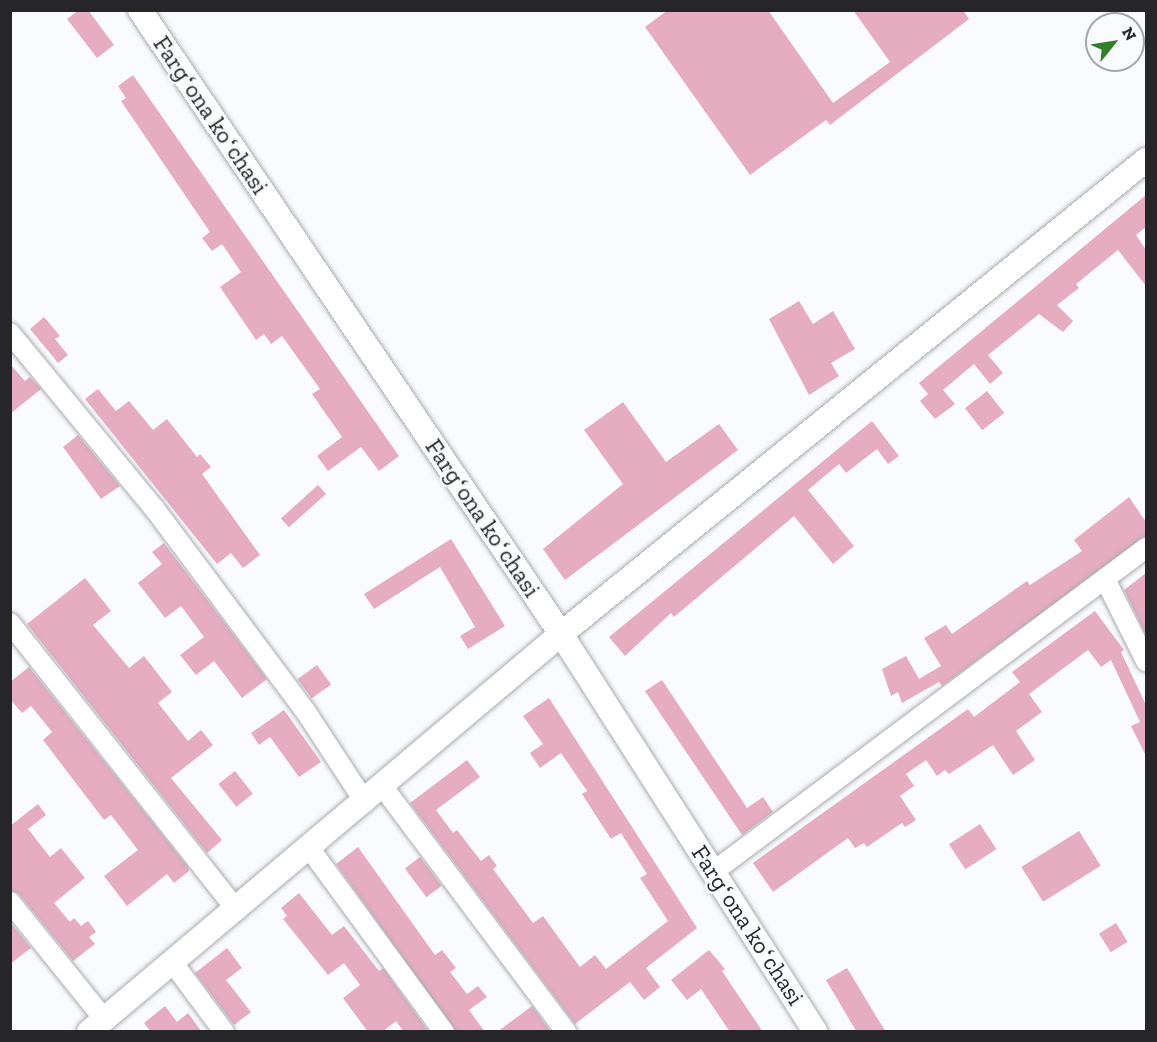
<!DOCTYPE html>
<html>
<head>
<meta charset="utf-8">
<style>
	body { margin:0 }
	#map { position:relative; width:1157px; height:1042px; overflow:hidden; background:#f9fbfe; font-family:"Zilla Slab",serif }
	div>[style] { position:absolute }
	.building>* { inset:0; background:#e6adc1; transform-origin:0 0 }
	.roads { filter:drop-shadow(0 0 2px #a9abae) drop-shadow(0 0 2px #a9abae) }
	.minor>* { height:20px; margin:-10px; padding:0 10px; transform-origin:10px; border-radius:10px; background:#fff }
	.tertiary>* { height:24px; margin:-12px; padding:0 12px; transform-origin:12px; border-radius:12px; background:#fff }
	span { translate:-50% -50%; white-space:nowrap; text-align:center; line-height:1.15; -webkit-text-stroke:5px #f9fbfe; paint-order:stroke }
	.street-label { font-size:24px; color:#262628 }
	.frame { position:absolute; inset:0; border:12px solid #262628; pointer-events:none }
	.north { position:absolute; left:1085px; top:12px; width:60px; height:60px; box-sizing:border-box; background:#f9fbfe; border:2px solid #a5a6a8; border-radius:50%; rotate:60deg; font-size:16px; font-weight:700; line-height:24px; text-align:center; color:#262628 }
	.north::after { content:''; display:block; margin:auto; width:21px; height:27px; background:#328028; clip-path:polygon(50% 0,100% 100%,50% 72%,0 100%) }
</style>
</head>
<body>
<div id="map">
	<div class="building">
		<i style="clip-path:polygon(79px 10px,88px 10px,114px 45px,97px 58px,67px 19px)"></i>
		<i style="clip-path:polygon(668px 10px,768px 10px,833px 103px,890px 62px,853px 10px,963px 10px,969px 19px,830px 125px,826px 120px,750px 175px,645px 27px)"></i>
		<i style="clip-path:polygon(133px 75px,399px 456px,379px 471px,361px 447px,328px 471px,317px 456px,342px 437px,312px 394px,320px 389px,282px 336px,271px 344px,264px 334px,256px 340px,220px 287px,241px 272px,222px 244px,212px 251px,202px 238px,210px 232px,121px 101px,126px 98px,118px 86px)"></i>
		<i style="clip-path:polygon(1146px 195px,1146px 227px,1136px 235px,1146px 250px,1146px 286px,1118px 250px,1076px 284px,1079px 288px,1057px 305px,1073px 321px,1063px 332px,1039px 314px,988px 355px,1003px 373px,990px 384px,974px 364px,943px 390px,955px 404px,935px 419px,920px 401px,928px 394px,919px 383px)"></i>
		<i style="clip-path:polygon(799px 301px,813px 324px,833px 311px,855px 349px,831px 363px,839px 376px,809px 395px,769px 319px)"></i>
		<i style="clip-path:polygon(44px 317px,60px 336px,55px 339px,68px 355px,58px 363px,30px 329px)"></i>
		<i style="clip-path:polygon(10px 364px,25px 381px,30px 377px,41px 389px,10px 414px)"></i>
		<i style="clip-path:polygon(98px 389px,116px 411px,129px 401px,153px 430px,167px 419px,197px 457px,200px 454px,211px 467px,202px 474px,260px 555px,243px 568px,231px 553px,217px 564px,85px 399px)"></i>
		<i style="left:987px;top:391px;width:28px;height:28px;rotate:52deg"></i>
		<i style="clip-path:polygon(623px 402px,666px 462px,719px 424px,738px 450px,565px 580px,543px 549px,623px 484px,584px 430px)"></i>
		<i style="clip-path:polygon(872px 421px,899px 456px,888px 464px,877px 449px,846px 473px,839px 464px,808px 490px,854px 546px,833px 564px,794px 516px,674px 617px,671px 613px,625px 656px,609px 637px)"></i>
		<i style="clip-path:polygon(78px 435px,120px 486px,101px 499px,63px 447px)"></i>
		<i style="left:318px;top:485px;width:12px;height:50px;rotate:48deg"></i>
		<i style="clip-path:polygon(1129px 497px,1146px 522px,1146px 536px,942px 686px,939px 682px,902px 703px,898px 692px,891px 696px,882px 669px,906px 656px,919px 679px,941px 666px,924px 638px,946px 625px,952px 634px,1027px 581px,1030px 585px,1082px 551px,1074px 540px)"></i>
		<i style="clip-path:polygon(451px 539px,505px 626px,468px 649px,460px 636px,475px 627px,440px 567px,374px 609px,364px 594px)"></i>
		<i style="clip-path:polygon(164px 543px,267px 679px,242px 698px,214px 661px,196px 675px,180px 655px,204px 637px,181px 606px,165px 618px,138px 583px,162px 564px,152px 552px)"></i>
		<i style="clip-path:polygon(1146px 573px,1146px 635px,1124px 590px)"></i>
		<i style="clip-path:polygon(85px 578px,111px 611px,93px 625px,129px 668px,144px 656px,172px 692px,158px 703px,188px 741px,201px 730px,213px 745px,171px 778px,222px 840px,207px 853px,27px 624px)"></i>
		<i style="clip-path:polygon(1095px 611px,1124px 650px,1121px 652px,1146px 705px,1146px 756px,1131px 726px,1140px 722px,1111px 660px,1101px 667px,1088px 650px,1029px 694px,1042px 712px,1016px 731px,1035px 760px,1013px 775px,993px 745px,949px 774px,945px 770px,937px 776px,926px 760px,906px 774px,914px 786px,900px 796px,916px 820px,905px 827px,902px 823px,867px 847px,864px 843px,855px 848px,848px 838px,773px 892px,753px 863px,968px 709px,974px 717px,1020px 682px,1012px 672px)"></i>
		<i style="left:317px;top:665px;width:24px;height:24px;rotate:54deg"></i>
		<i style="clip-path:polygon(29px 667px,188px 867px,189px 871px,174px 883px,167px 874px,127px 906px,104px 876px,138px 850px,111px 815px,104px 820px,43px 740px,52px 732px,31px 706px,22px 713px,10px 699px,10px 682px)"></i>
		<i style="clip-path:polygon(662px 680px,747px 808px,763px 797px,773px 812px,742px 835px,645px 691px)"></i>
		<i style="clip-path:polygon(549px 698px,697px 928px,646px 968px,660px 987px,644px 1000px,630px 982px,575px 1024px,410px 803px,467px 760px,480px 777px,436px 810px,453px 833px,457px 830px,481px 861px,489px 855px,497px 866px,493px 869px,533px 923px,543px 916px,580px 967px,595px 955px,606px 969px,668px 921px,640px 878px,647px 874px,621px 833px,611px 839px,582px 794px,587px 791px,561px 753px,540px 768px,530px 753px,543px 744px,523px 716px)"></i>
		<i style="clip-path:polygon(284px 710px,321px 762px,299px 777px,270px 737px,259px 745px,251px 733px)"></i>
		<i style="left:235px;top:771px;width:29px;height:21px;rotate:52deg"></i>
		<i style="clip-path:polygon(38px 804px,46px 815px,28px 829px,50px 857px,61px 848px,85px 878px,54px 903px,70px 922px,74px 918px,81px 926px,88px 921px,96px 932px,89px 937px,95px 944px,73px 961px,19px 894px,10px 890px,10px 826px)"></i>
		<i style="left:980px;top:824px;width:30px;height:37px;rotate:57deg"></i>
		<i style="left:1079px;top:831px;width:41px;height:68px;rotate:58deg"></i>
		<i style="clip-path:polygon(358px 847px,435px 955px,442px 950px,456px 968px,450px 972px,467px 994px,478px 986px,487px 997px,469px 1010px,485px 1032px,456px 1032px,336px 864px)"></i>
		<i style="left:420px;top:857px;width:36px;height:19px;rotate:53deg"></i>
		<i style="clip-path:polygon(299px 893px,332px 935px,344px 926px,379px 971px,383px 968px,429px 1032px,404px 1032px,396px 1021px,382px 1032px,368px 1032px,343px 998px,360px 985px,344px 963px,328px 975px,283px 919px,287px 916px,281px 908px)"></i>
		<i style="clip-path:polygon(10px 922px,31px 948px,10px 964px)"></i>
		<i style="left:1116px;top:923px;width:22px;height:20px;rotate:58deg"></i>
		<i style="clip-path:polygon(227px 948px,242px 968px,226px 980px,251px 1012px,234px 1025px,195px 973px)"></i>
		<i style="clip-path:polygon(709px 950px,725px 969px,722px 971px,763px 1032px,730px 1032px,701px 989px,687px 1000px,671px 980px)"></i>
		<i style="clip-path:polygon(847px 968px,876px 1016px,886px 1032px,857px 1032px,852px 1024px,826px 980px)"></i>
		<i style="clip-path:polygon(165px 1006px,177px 1022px,188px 1013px,202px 1032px,151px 1032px,144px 1023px)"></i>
		<i style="clip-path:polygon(532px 1006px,551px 1032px,497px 1032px)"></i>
	</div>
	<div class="roads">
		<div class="minor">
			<i style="left:10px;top:333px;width:227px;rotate:50.6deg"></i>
			<i style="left:154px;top:508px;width:254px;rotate:53.3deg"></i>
			<i style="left:306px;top:712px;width:108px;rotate:56.8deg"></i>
			<i style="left:1105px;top:579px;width:92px;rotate:63.4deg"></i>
			<i style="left:10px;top:623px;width:366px;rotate:51.7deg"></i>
			<i style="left:383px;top:787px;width:306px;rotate:53.2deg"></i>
			<i style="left:310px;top:849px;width:227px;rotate:53.8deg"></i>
			<i style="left:713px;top:872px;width:541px;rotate:-36.81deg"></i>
			<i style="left:10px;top:902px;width:150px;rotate:51.2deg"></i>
			<i style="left:173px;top:963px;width:86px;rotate:53.5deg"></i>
		</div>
		<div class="tertiary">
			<i style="left:140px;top:10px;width:753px;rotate:55.99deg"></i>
			<i style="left:561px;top:634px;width:473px;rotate:57.4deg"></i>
			<i style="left:89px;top:1032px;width:617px;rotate:-40.14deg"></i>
			<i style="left:561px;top:634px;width:753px;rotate:-39.02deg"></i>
		</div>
	</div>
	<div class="street-label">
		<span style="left:211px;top:115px;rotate:56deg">Fargʻona koʻchasi</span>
		<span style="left:483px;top:518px;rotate:56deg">Fargʻona koʻchasi</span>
		<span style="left:748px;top:925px;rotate:57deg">Fargʻona koʻchasi</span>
	</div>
	<div class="frame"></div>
	<div class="north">N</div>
</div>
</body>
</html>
